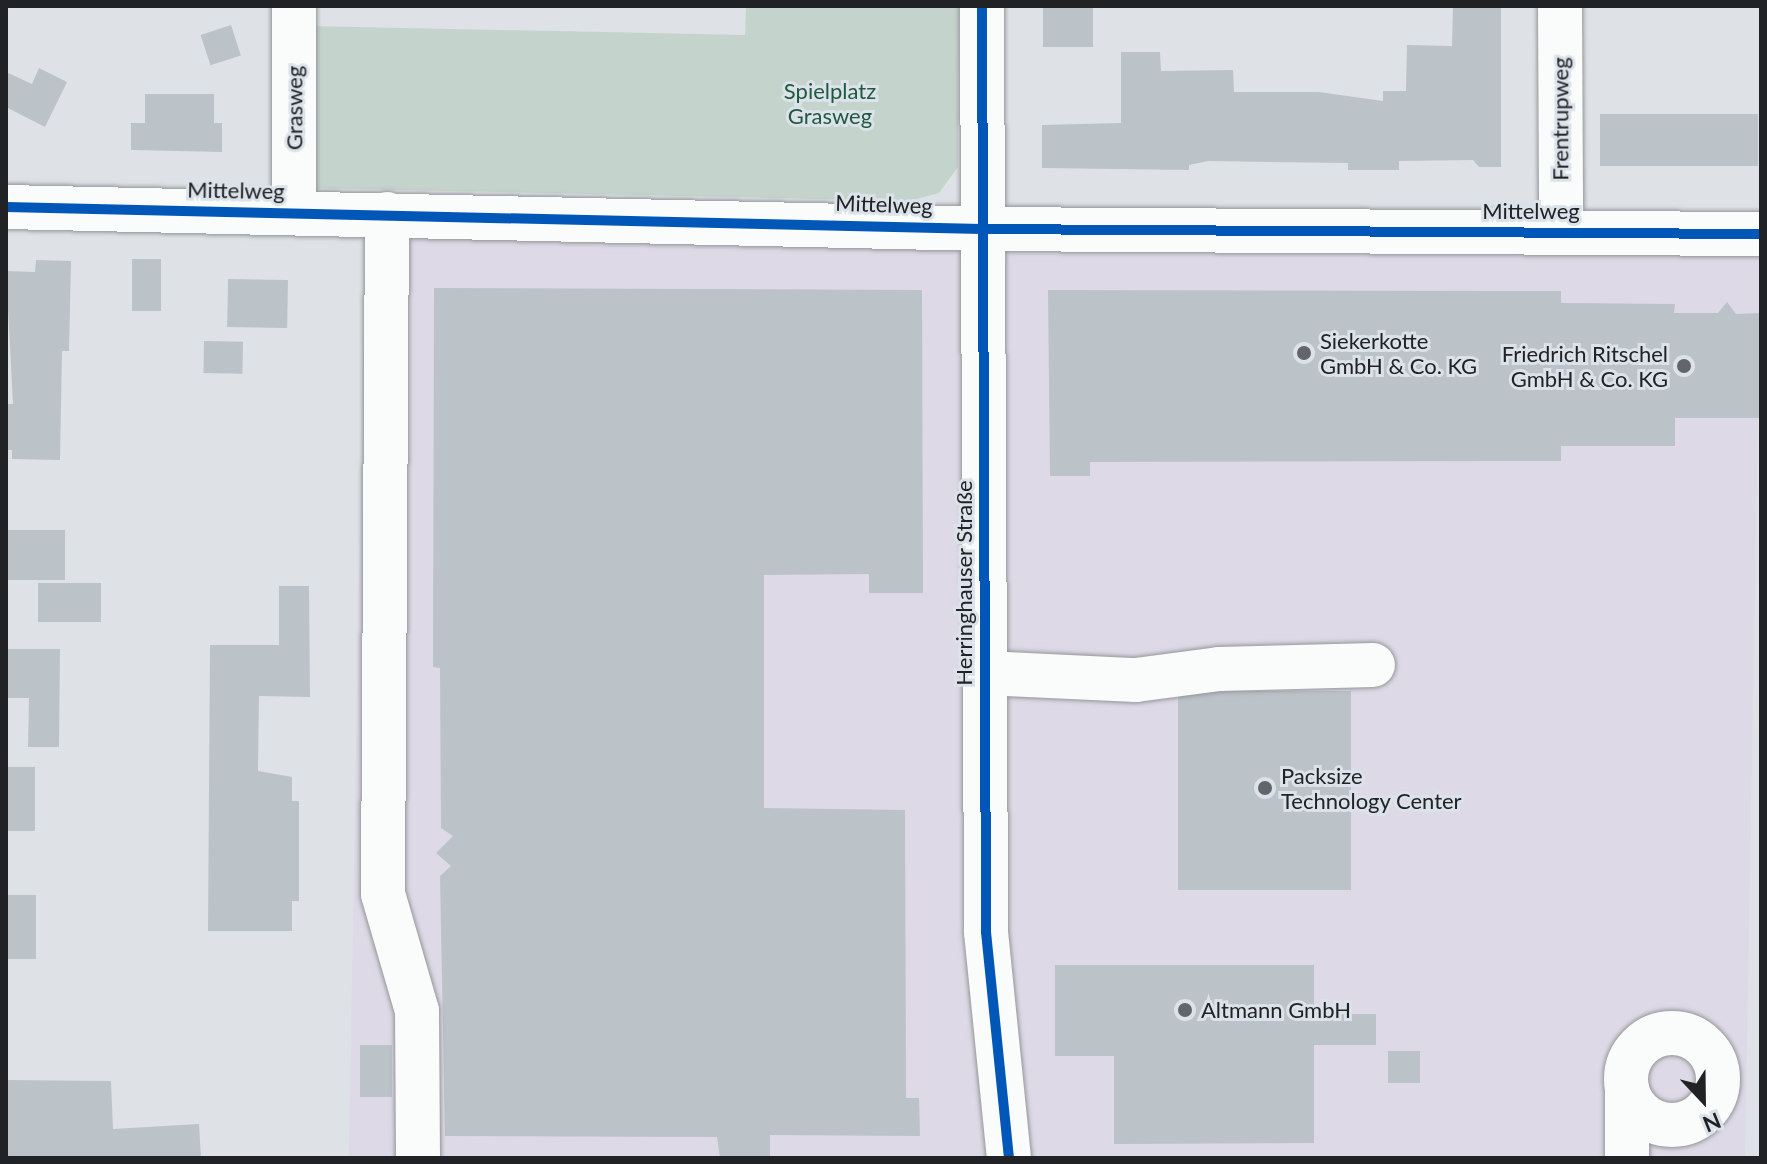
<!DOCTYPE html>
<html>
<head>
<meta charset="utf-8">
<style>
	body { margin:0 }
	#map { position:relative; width:1767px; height:1164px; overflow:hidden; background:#dee2e6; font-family:Lato,sans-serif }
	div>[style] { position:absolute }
	.industrial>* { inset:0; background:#ded9e6; transform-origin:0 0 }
	.green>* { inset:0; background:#c5d3cd }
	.building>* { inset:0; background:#bbc2c8; transform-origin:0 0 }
	.roads { filter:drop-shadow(0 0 2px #94979a) drop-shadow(0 0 2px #94979a) }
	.minor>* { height:44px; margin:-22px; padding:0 22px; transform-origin:22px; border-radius:22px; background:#fafbfb }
	.minor>.ring { margin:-22px; padding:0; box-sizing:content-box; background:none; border:44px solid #fafbfb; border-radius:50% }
	.cycleway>* { height:10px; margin:-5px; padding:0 5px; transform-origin:5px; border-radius:5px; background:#0057b8 }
	.dots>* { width:22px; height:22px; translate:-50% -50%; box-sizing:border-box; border:4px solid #dbe2e9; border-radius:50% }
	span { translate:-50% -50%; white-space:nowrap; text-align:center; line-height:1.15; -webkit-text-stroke:6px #dbe2e9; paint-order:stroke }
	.park-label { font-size:22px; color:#20593e }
	.street-label { font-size:22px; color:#202225 }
	.poi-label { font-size:22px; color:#202225 }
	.left { translate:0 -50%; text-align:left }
	.right { translate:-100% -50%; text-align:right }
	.frame { position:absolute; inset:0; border:8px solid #202225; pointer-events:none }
	.north { position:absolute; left:1663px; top:1060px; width:80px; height:80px; -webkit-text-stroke:6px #dbe2e9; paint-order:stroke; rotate:158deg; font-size:22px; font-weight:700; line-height:32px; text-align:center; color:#202225 }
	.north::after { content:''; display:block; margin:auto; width:28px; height:36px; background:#202225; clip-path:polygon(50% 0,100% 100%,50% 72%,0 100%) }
</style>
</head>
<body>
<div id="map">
	<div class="industrial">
		<i style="left:365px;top:232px;width:1396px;height:926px;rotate:1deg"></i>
	</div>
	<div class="green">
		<i style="clip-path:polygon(746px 6px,959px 6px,958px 167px,939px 193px,909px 201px,309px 188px,309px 26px,745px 35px)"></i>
	</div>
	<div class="building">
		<i style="left:1043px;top:6px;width:50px;height:41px"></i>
		<i style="clip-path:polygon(1453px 6px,1501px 6px,1501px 167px,1479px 167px,1473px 160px,1399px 161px,1399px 170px,1348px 170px,1348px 163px,1208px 161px,1189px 165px,1189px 170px,1042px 168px,1042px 125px,1121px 123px,1121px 52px,1160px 52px,1161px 71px,1233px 70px,1234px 92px,1319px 92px,1383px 101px,1383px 91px,1406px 91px,1407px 45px,1452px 46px)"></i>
		<i style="left:231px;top:25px;width:32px;height:32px;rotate:72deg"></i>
		<i style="clip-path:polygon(39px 68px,67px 82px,45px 127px,6px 107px,6px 72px,32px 84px)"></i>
		<i style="clip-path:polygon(145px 94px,214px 94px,214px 123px,222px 123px,222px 152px,131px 150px,131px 123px,145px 123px)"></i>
		<i style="left:1600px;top:114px;width:158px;height:52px"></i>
		<i style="left:132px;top:259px;width:29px;height:52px"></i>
		<i style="clip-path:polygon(36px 260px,71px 261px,69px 351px,62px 351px,60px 460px,12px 459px,12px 450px,6px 450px,6px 404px,13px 404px,6px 271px,35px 272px)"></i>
		<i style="left:228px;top:279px;width:60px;height:48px;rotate:1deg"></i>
		<i style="clip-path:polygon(434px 288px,922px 290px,923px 593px,869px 593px,869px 574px,764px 575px,764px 808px,905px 810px,906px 1098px,919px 1098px,920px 1136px,770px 1135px,770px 1158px,720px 1158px,717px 1137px,445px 1136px,440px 876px,451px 866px,436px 853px,453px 836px,441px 828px,440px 668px,433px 667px)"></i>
		<i style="clip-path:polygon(1048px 290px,1561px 291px,1561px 303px,1675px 304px,1674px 313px,1718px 313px,1727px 302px,1736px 314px,1761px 313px,1761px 418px,1675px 418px,1675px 446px,1561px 446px,1561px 461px,1090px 462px,1090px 476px,1050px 476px)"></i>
		<i style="left:204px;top:341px;width:39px;height:32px;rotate:1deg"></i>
		<i style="left:65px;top:530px;width:50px;height:59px;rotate:90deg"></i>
		<i style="left:38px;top:583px;width:63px;height:39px"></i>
		<i style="clip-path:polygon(279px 586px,309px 586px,310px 697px,259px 696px,258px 771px,292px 777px,292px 801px,299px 801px,299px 901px,292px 901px,292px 931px,208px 931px,210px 645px,279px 645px)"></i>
		<i style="clip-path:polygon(6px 649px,60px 649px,59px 747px,28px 747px,29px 698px,6px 698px)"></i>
		<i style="left:1351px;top:691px;width:199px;height:173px;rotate:90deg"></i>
		<i style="left:6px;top:767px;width:29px;height:64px"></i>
		<i style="left:6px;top:895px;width:30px;height:64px"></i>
		<i style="clip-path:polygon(1055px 965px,1314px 965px,1314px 1014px,1376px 1014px,1376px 1045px,1314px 1045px,1314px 1143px,1114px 1144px,1114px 1056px,1055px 1056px)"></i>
		<i style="left:360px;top:1045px;width:32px;height:52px"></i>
		<i style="left:1388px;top:1051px;width:32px;height:32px"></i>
		<i style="clip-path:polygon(6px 1080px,111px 1081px,113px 1129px,199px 1124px,201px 1158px,6px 1158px)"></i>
	</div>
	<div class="roads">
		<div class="minor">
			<i style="left:982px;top:6px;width:926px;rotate:89.75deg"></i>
			<i style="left:986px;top:932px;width:227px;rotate:84.2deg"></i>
			<i style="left:1560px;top:6px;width:225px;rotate:89.7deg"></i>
			<i style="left:6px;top:207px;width:976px;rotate:1.29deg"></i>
			<i style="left:982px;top:229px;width:779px;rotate:0.37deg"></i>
			<i style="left:294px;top:211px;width:205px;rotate:-90deg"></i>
			<i style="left:387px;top:214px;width:680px;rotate:90.34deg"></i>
			<i style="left:383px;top:894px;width:122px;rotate:73.8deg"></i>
			<i style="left:417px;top:1011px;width:147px;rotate:89.6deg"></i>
			<i style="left:985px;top:673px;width:151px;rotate:2.7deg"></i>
			<i style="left:1136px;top:680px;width:84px;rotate:-7.5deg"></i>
			<i style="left:1219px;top:669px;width:154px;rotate:-1.5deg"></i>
			<i class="ring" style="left:1626px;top:1033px;width:48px;height:48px"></i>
			<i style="left:1627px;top:1158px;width:69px;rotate:-90deg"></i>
		</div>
	</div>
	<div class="cycleway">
		<i style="left:982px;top:6px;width:926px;rotate:89.75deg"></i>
		<i style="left:986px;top:932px;width:227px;rotate:84.2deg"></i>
		<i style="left:6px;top:207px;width:976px;rotate:1.29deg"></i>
		<i style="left:982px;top:229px;width:779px;rotate:0.37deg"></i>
	</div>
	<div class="dots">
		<i style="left:1304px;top:353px;background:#626569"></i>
		<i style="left:1684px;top:366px;background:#626569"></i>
		<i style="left:1265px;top:788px;background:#626569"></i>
		<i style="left:1185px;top:1010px;background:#626569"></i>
	</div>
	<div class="park-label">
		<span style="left:830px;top:103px">Spielplatz<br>Grasweg</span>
	</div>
	<div class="street-label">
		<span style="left:294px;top:108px;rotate:-90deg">Grasweg</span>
		<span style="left:1560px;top:119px;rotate:-90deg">Frentrupweg</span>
		<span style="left:236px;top:190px;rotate:1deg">Mittelweg</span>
		<span style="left:884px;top:204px;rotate:2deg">Mittelweg</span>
		<span style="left:1531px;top:211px">Mittelweg</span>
		<span style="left:964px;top:583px;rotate:-90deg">Herringhauser Straße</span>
	</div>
	<div class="poi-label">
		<span class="left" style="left:1320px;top:353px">Siekerkotte<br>GmbH &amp; Co. KG</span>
		<span class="right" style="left:1668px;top:366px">Friedrich Ritschel<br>GmbH &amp; Co. KG</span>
		<span class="left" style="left:1281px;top:788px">Packsize<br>Technology Center</span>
		<span class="left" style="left:1201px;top:1010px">Altmann GmbH</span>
	</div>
	<div class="frame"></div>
	<div class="north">N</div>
</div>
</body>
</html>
